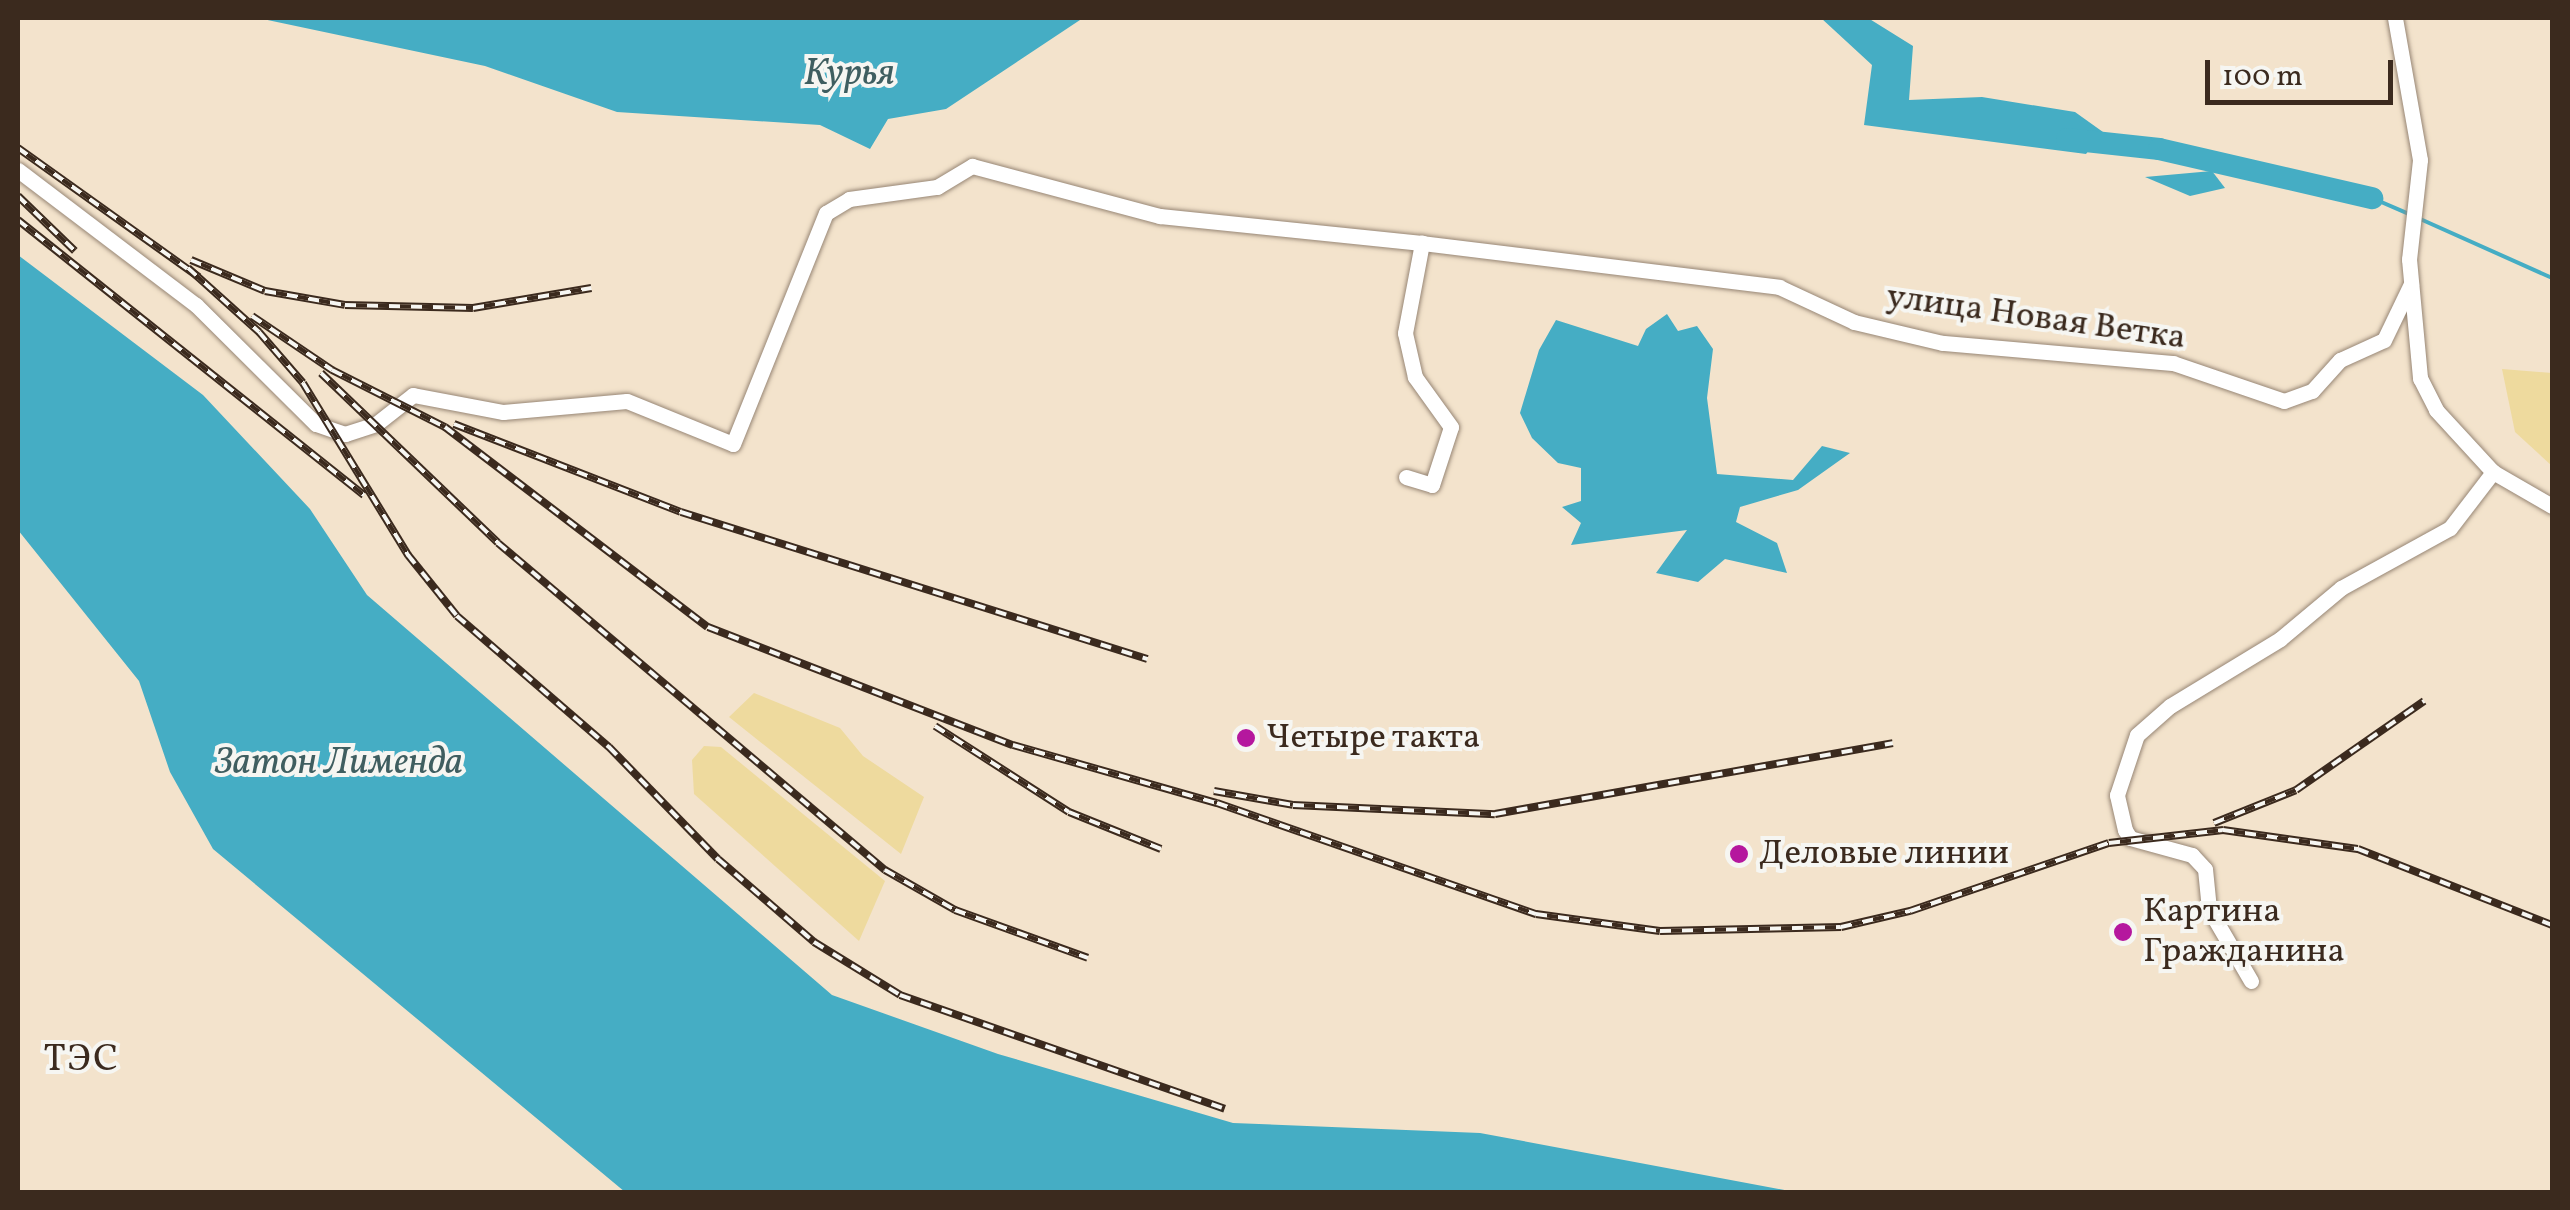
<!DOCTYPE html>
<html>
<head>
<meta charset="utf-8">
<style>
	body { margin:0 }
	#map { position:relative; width:2570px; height:1210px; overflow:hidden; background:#f3e3cc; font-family:Vollkorn,serif }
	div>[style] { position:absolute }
	.sand>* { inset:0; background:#eeda9e }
	.water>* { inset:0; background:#45adc4 }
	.stream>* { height:4px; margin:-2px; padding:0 2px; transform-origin:2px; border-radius:2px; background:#45adc4 }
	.river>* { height:22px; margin:-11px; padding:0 11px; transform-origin:11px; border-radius:11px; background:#45adc4 }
	.roads { filter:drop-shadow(0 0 2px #978675) drop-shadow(0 0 2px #978675) }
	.minor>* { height:15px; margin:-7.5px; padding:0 7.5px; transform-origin:7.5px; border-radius:7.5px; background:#fff }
	.rail>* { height:8px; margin-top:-4px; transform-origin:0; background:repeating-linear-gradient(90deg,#f6f6f2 0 11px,#3b2a1e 0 22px); box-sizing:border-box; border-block:2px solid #3b2a1e }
	.dots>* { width:28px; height:28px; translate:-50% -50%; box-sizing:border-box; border:5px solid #f6f6f2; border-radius:50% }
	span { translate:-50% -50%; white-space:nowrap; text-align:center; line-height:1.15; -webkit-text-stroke:8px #f6f6f2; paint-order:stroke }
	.street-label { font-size:35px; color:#3b2a1e }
	.poi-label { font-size:35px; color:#3b2a1e }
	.left { translate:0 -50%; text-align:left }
	.water-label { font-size:38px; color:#3f5e60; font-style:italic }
	.neighbourhood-label { font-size:38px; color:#3b2a1e; letter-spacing:2.5px }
	.frame { position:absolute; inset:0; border:20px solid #3b2a1e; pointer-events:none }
	.scale { position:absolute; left:2205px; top:60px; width:188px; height:45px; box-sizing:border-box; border:5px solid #3b2a1e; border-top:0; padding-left:12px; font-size:30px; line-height:35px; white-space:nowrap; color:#3b2a1e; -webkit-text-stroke:8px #f6f6f2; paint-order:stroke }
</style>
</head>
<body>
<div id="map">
	<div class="sand">
		<i style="clip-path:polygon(2502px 369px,2552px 373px,2552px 466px,2515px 432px)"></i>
		<i style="clip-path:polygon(754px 693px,840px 728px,863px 756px,924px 797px,901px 854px,729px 717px)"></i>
		<i style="clip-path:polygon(704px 746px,721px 747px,885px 881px,859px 941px,694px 794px,692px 760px)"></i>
	</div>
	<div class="water">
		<i style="clip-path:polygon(258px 18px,1083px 18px,946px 109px,888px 119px,870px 149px,820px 125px,617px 112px,485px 66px)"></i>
		<i style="clip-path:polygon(1821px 18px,1868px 18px,1913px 46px,1909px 100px,1982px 97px,2075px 112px,2103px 132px,2086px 154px,1864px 125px,1872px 65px)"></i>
		<i style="clip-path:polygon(2212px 171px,2225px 188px,2190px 196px,2145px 177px)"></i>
		<i style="clip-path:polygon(18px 255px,203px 395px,310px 509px,367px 595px,832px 995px,998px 1054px,1233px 1123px,1480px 1133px,1795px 1192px,625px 1192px,213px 849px,170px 772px,139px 681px,18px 530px)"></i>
		<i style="clip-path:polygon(1667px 314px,1678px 331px,1697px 326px,1713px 349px,1707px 398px,1717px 474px,1793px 480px,1822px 446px,1850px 453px,1798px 490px,1740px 507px,1736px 522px,1777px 543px,1787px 573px,1725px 559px,1698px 582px,1656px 573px,1687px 530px,1571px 545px,1581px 523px,1562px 507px,1581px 501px,1581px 468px,1558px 463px,1532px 438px,1520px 413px,1539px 350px,1556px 320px,1638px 346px,1646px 329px)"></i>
	</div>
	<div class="stream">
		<i style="left:2372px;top:198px;width:40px;rotate:23.4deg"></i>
		<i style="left:2418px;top:218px;width:147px;rotate:24.1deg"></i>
	</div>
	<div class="river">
		<i style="left:2067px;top:139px;width:93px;rotate:6.2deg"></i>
		<i style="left:2159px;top:149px;width:219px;rotate:13deg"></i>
	</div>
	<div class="roads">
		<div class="minor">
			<i style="left:2395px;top:18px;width:144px;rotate:80deg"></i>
			<i style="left:2420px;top:160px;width:100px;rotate:96.3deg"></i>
			<i style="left:2409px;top:259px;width:120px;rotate:84.7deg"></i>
			<i style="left:2420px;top:378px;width:36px;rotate:63deg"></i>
			<i style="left:2436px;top:410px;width:84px;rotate:47.4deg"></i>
			<i style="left:2493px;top:472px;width:68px;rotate:30deg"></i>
			<i style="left:18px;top:170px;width:223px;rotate:37.2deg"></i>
			<i style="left:196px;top:305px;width:169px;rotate:44.8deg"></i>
			<i style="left:316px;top:424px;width:31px;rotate:19deg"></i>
			<i style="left:345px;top:434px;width:33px;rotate:-18deg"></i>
			<i style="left:376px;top:424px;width:47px;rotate:-38.1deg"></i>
			<i style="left:413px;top:395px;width:92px;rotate:10.7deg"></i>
			<i style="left:503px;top:412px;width:124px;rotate:-5.1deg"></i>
			<i style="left:627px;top:401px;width:114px;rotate:22.1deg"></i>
			<i style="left:733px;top:444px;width:249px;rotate:-68.1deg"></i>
			<i style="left:826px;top:213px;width:27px;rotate:-31deg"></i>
			<i style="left:849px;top:199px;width:89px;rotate:-7.8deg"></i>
			<i style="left:937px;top:187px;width:41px;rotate:-31deg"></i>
			<i style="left:972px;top:166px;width:195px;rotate:14.9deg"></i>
			<i style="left:1160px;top:216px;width:263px;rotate:5.9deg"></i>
			<i style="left:1406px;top:477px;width:27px;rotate:17deg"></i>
			<i style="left:1432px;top:485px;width:61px;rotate:-71.9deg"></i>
			<i style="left:1451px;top:427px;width:62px;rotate:-125.8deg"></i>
			<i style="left:1415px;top:377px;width:45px;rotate:-102.8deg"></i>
			<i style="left:1405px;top:333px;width:92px;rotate:-79.3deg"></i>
			<i style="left:1422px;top:243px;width:360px;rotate:7deg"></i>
			<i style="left:1779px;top:287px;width:83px;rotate:25deg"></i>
			<i style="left:1854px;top:322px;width:91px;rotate:13.3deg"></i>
			<i style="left:1943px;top:343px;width:231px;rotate:5deg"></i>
			<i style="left:2173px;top:363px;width:117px;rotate:18.9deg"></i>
			<i style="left:2284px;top:401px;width:30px;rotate:-20deg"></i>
			<i style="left:2312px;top:391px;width:42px;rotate:-47.9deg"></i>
			<i style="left:2340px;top:360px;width:48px;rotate:-24.4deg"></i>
			<i style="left:2384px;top:340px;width:62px;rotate:-64.3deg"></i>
			<i style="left:2251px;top:981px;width:83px;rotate:-120.3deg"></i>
			<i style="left:2209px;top:909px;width:40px;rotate:-95.7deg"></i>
			<i style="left:2205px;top:869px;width:19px;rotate:-133deg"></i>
			<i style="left:2192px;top:855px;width:64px;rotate:-164.7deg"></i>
			<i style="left:2130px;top:838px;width:9px;rotate:-122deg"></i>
			<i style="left:2125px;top:830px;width:36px;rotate:-103deg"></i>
			<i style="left:2117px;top:795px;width:63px;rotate:-71.6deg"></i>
			<i style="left:2137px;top:735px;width:44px;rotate:-41.3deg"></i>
			<i style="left:2170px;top:706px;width:129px;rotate:-31.3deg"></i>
			<i style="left:2280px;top:639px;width:80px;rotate:-39.9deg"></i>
			<i style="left:2341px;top:588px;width:124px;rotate:-28.8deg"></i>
			<i style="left:2450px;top:528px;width:71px;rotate:-52.5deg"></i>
		</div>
	</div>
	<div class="rail">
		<i style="left:18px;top:148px;width:222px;rotate:35.5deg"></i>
		<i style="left:18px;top:196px;width:79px;rotate:44deg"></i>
		<i style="left:18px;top:220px;width:442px;rotate:38.5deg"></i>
		<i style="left:191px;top:260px;width:80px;rotate:22.7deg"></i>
		<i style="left:265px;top:291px;width:81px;rotate:9.9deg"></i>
		<i style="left:345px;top:305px;width:128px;rotate:1.3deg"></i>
		<i style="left:473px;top:308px;width:120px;rotate:-9.6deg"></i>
		<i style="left:188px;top:268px;width:96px;rotate:42deg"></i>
		<i style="left:259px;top:332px;width:67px;rotate:49.2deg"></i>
		<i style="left:303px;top:383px;width:202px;rotate:58.6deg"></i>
		<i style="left:408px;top:555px;width:78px;rotate:51.2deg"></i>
		<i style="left:457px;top:616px;width:201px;rotate:40.8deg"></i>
		<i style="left:609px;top:747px;width:156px;rotate:45.8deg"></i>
		<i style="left:718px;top:859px;width:127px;rotate:40.8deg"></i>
		<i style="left:814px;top:942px;width:101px;rotate:31.6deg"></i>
		<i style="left:900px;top:995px;width:344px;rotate:19.3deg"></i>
		<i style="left:252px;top:316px;width:97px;rotate:34deg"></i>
		<i style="left:332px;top:370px;width:127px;rotate:26.8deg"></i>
		<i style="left:445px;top:427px;width:330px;rotate:37.3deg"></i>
		<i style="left:708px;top:627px;width:327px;rotate:21.2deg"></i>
		<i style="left:1013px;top:745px;width:212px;rotate:15.9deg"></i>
		<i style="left:1217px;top:803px;width:338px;rotate:19.2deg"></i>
		<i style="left:1536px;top:914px;width:125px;rotate:7.8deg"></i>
		<i style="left:1660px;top:931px;width:181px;rotate:-1.3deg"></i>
		<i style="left:1841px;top:927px;width:71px;rotate:-13.1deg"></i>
		<i style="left:1910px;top:911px;width:210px;rotate:-18.9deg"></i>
		<i style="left:2109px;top:843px;width:115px;rotate:-6.5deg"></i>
		<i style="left:2223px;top:830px;width:136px;rotate:8deg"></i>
		<i style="left:2358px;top:849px;width:208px;rotate:21.4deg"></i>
		<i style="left:321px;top:373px;width:245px;rotate:43.8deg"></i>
		<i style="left:498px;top:543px;width:507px;rotate:40.2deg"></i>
		<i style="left:885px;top:870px;width:81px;rotate:29.7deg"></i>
		<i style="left:955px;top:910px;width:141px;rotate:19.8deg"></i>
		<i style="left:454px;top:424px;width:243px;rotate:21.2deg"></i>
		<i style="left:681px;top:512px;width:489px;rotate:17.5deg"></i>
		<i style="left:935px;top:726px;width:159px;rotate:32.7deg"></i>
		<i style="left:1069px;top:812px;width:99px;rotate:21.9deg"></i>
		<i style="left:1214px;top:791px;width:80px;rotate:10deg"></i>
		<i style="left:1293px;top:805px;width:202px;rotate:2.6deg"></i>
		<i style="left:1495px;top:814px;width:404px;rotate:-10.1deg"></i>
		<i style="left:2214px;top:823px;width:88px;rotate:-21.9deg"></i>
		<i style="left:2296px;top:790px;width:156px;rotate:-34.8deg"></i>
	</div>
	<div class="dots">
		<i style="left:1246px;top:738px;background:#b5179e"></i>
		<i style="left:1739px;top:854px;background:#b5179e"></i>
		<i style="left:2123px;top:932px;background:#b5179e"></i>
	</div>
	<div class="street-label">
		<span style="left:2036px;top:318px;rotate:8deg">улица Новая Ветка</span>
	</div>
	<div class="poi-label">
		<span class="left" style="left:1266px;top:738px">Четыре такта</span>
		<span class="left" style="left:1759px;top:854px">Деловые линии</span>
		<span class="left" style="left:2143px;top:932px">Картина<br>Гражданина</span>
	</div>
	<div class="water-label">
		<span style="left:849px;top:75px">Курья</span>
		<span style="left:339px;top:764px">Затон Лименда</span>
	</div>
	<div class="neighbourhood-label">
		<span style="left:82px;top:1061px">ТЭС</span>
	</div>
	<div class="frame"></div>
	<div class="scale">100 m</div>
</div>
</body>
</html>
